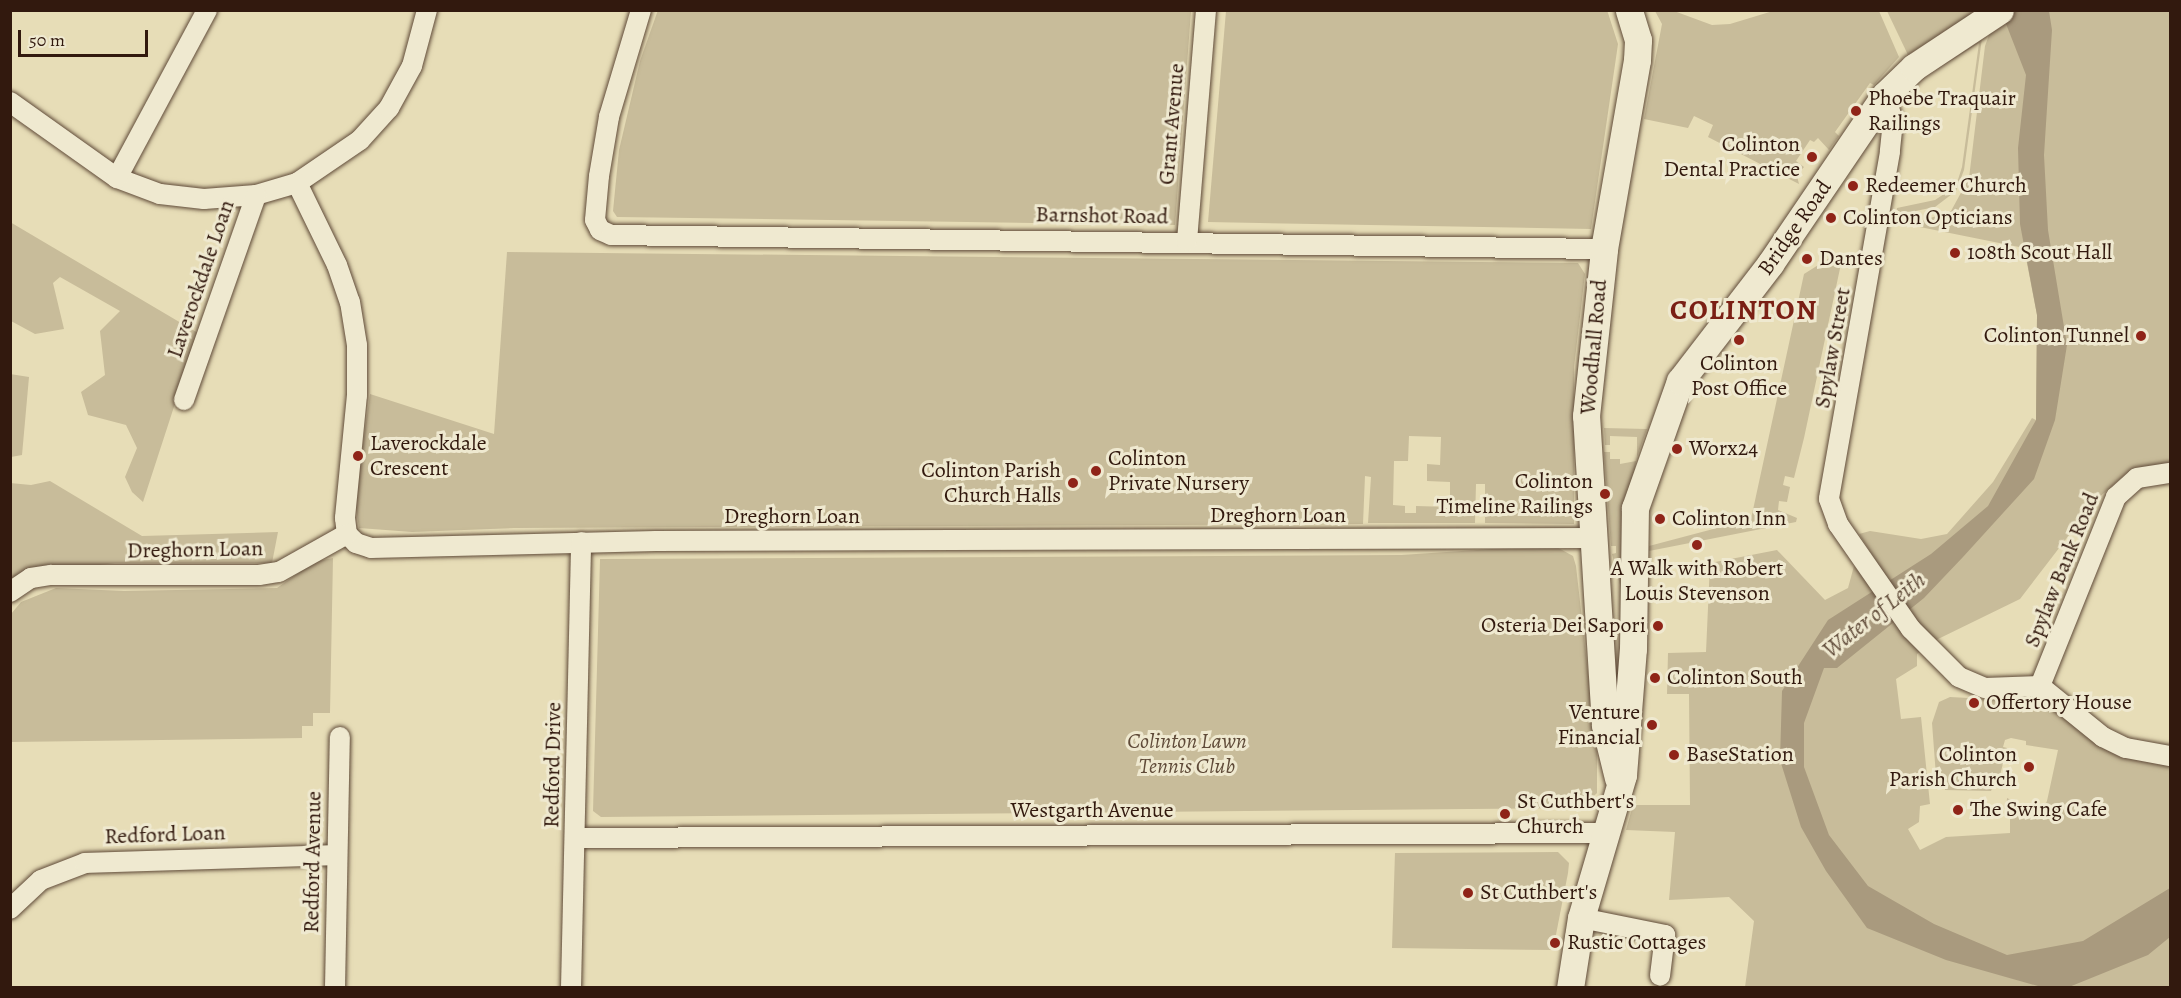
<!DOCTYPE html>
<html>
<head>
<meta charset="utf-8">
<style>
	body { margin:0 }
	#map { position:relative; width:2181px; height:998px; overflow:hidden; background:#e7ddb7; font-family:Alegreya,serif }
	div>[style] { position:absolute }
	.green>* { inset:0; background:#c8bc9a }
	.water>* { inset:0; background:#a99a7e }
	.roads { filter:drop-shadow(0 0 2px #5f4a38) drop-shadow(0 0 2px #5f4a38) }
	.street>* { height:20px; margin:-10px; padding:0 10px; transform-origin:10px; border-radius:10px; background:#efe9d0 }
	.secondary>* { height:27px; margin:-13.5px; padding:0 13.5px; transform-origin:13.5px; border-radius:13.5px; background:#efe9d0 }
	.dots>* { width:16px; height:16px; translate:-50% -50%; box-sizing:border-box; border:3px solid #efe9d0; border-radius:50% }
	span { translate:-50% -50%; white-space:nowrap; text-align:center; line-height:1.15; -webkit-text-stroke:6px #efe9d0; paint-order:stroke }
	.poi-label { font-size:22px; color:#32190e }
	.left { translate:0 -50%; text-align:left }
	.right { translate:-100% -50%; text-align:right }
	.street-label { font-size:22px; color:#32190e }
	.park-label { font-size:22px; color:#5f4a38; font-style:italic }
	.water-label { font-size:24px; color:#624d3b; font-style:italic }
	.district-label { font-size:28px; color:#7a1f14; font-weight:700; letter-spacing:1.5px }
	.frame { position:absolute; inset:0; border:12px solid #32190e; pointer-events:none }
	.scale { position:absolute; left:18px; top:30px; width:130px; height:27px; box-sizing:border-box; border:3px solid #32190e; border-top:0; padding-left:8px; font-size:18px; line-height:21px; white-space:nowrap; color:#32190e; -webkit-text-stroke:4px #efe9d0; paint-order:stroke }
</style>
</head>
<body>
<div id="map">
	<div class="green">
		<i style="clip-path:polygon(658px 10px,1191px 11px,1175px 225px,617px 217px,613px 211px,619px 150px,640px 61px)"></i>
		<i style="clip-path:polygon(1607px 10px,1618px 44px,1591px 229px,1208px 222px,1226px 11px)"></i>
		<i style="clip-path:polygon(1655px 11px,1674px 11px,1712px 25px,1730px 24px,1773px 11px,1879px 11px,1899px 57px,1874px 85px,1870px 83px,1835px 132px,1839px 136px,1829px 150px,1818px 138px,1814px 142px,1810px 140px,1796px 161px,1804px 167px,1797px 176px,1799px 184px,1708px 137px,1713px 125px,1694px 116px,1688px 128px,1644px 119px,1662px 24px)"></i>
		<i style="clip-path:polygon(1887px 11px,1977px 11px,1908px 55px)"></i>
		<i style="clip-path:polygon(2024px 11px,2170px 11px,2170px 466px,2130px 470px,2096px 500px,2020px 599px,1936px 640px,1917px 654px,1917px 666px,1896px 679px,1901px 719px,1921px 717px,1930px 804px,1920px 806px,1919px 822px,1908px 829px,1920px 850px,1946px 837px,2010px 833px,2010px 818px,2006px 818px,2007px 798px,2021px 805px,2044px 807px,2047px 801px,2058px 750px,2026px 745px,2026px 741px,2011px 738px,2005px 740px,2003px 747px,2007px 748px,1999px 779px,1996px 778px,1991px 791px,1945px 790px,1945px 783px,1936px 776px,1932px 723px,1939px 702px,1950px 697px,2041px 702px,2108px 751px,2170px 763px,2170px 987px,1745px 987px,1754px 921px,1729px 897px,1669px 900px,1675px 832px,1626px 830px,1633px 805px,1690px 805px,1689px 694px,1667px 694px,1668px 653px,1706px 652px,1710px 563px,1777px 550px,1825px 600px,1848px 588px,1854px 566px,1866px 581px,1881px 569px,1859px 534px,1870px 531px,1921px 539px,1947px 534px,1993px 482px,2032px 418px,2036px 420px,2037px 315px,2024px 248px,1910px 225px,1951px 211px,1969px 178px,1985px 46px,1990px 32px)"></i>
		<i style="clip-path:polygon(1982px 38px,1964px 170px,1956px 191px,1935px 207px,1896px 215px,1897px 208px,1935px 200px,1956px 186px,1962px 167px,1979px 43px,1915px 83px)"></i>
		<i style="clip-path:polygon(10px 222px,198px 333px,143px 502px,132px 492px,125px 477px,137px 448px,126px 425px,88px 415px,81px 392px,105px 375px,100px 331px,120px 311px,60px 277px,53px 283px,64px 329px,35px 334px,11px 321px)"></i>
		<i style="clip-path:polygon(evenodd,507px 252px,1578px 263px,1585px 274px,1574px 367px,1574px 524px,1485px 523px,1485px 484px,1476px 484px,1475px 523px,1368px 523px,1371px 477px,1365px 476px,1363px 524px,514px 528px,412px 532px,359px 528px,355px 501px,370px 394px,494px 434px,507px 252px,1409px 436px,1441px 437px,1440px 465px,1427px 464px,1427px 481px,1450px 482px,1450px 507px,1416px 506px,1416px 513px,1405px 513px,1405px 506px,1393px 505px,1394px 461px,1408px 461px,1409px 436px)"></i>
		<i style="clip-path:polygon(1839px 252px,1838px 258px,1842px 259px,1804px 438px,1794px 478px,1785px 476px,1783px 485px,1790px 487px,1787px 502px,1779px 501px,1778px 510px,1797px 518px,1796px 522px,1649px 551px,1649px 546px,1751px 519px,1804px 274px)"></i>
		<i style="clip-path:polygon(10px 374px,29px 377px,22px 455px,11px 457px)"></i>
		<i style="clip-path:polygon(1604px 428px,1647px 429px,1637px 457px,1637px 437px,1610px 436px,1610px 445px,1605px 445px)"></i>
		<i style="clip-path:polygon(1604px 452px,1610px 452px,1610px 459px,1620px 459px,1620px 464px,1636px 461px,1621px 589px,1612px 554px,1616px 553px,1616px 546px,1611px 546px)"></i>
		<i style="clip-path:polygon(50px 481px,142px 536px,278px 532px,272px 563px,115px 563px,11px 577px,10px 483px,31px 485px)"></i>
		<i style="clip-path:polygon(1553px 545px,1573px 556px,1576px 566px,1597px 753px,1597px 793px,1581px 808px,601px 817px,593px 811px,600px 559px,1401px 555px)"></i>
		<i style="clip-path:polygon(333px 558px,330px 713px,313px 713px,313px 726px,302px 726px,302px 738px,11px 742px,11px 614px,21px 602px,56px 588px,124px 591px,277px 588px,314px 562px)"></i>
		<i style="clip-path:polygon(1558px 852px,1569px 863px,1568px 873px,1553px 950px,1392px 948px,1395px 853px)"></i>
	</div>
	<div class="water">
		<i style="clip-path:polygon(2001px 11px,2049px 11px,2052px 30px,2044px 155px,2048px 230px,2067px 345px,2055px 420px,2034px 479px,1963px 557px,1924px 598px,1837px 668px,1824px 668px,1804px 723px,1804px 767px,1829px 835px,1868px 886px,1934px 924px,2007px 955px,2083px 941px,2170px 888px,2170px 937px,2148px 955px,2069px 987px,2045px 988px,1946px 960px,1867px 928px,1826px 871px,1801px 827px,1780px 760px,1782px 691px,1828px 620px,1931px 554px,1988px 506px,2036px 420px,2037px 315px,2020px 224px,2018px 148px,2026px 75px)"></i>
	</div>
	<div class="roads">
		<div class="street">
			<i style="left:641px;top:10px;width:112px;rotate:106.7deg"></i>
			<i style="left:609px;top:117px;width:60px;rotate:99.6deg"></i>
			<i style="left:599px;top:176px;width:44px;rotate:95.2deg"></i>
			<i style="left:595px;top:220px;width:11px;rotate:63deg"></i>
			<i style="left:600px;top:230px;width:12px;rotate:24deg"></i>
			<i style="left:611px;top:235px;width:993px;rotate:0.81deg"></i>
			<i style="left:1885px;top:95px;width:27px;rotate:73deg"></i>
			<i style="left:1893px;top:121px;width:31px;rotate:96deg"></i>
			<i style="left:1890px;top:152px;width:352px;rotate:100deg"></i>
			<i style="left:1829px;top:499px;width:27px;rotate:70deg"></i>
			<i style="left:1838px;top:524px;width:128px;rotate:55.2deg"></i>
			<i style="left:1911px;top:629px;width:68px;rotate:45deg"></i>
			<i style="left:1959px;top:677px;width:28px;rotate:23deg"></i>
			<i style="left:1985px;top:688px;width:55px;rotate:-2.1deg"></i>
			<i style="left:2040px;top:686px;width:81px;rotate:39deg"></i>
			<i style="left:2103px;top:737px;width:25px;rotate:26deg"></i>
			<i style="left:2126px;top:748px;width:45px;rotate:10.3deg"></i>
			<i style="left:10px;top:102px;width:131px;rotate:35.4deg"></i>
			<i style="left:117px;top:178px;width:46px;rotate:20.4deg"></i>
			<i style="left:160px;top:194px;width:44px;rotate:6.5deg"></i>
			<i style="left:204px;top:199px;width:52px;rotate:-4.4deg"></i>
			<i style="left:256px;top:195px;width:43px;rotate:-16.3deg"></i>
			<i style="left:297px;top:183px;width:76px;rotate:-34.3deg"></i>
			<i style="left:360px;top:140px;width:43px;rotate:-47.8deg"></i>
			<i style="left:389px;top:108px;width:48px;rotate:-61.3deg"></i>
			<i style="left:412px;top:66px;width:58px;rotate:-75deg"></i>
			<i style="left:117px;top:178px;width:191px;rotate:-61.8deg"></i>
			<i style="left:297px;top:183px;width:91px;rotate:64deg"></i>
			<i style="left:337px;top:265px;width:39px;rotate:71deg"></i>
			<i style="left:350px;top:302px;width:44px;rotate:80.8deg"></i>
			<i style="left:357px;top:345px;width:50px;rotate:90deg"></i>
			<i style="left:357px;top:395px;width:124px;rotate:95.6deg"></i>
			<i style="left:345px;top:518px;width:16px;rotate:83deg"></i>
			<i style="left:1187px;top:241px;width:232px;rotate:-85.3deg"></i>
			<i style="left:184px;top:400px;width:217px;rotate:-70.6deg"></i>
			<i style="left:347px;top:534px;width:13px;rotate:45deg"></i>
			<i style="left:356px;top:543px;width:16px;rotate:18deg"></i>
			<i style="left:371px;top:548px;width:285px;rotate:-1.4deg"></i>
			<i style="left:656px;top:541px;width:937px;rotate:-0.18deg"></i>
			<i style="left:10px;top:592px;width:25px;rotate:-34deg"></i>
			<i style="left:31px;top:578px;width:20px;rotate:-9deg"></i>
			<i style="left:51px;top:575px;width:208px"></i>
			<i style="left:259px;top:575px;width:20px;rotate:-9deg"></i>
			<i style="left:279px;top:572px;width:78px;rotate:-29.2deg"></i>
			<i style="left:2040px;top:686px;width:204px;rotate:-68.1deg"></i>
			<i style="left:2116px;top:497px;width:28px;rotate:-42deg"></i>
			<i style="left:2137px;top:478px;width:33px;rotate:-9deg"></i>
			<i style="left:576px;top:838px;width:1032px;rotate:-0.28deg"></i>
			<i style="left:10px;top:909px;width:42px;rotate:-43.1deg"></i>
			<i style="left:41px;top:880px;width:47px;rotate:-21.1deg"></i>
			<i style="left:85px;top:863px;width:252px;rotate:-1.8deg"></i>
			<i style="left:1581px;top:918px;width:86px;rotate:11.4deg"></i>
			<i style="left:1665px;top:935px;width:41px;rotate:97deg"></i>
			<i style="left:335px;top:988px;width:251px;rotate:-88.9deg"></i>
			<i style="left:571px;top:988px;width:446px;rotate:-88.7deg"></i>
		</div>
		<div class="secondary">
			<i style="left:1618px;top:778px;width:55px;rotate:-103.8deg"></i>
			<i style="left:1605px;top:725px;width:310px;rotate:-93.5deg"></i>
			<i style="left:1586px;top:416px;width:168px;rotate:-83.8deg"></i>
			<i style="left:1604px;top:249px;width:192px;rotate:-80.1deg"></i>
			<i style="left:1637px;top:60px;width:20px;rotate:-87deg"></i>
			<i style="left:1638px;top:40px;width:31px;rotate:-107deg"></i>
			<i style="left:1570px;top:988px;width:71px;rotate:-81.1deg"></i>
			<i style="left:1581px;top:918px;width:149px;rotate:-73.6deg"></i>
			<i style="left:1623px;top:775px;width:126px;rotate:-85.5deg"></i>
			<i style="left:1633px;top:649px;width:141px;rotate:-89.2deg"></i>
			<i style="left:1635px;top:508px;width:135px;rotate:-70.5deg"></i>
			<i style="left:1680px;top:381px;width:148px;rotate:-52.4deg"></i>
			<i style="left:1770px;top:264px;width:204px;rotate:-55.8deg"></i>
			<i style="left:1885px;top:95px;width:40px;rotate:-44deg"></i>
			<i style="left:1914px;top:67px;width:103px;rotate:-33.5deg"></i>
		</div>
	</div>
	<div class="dots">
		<i style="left:1856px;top:111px;background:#8f2418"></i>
		<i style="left:1812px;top:157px;background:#8f2418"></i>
		<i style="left:1853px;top:186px;background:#8f2418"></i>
		<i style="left:1831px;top:218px;background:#8f2418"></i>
		<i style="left:1955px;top:253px;background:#8f2418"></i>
		<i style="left:1807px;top:259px;background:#8f2418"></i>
		<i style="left:2141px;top:336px;background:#8f2418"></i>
		<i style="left:1739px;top:340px;background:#8f2418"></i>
		<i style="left:1677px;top:449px;background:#8f2418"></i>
		<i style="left:358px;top:456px;background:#8f2418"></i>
		<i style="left:1096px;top:471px;background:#8f2418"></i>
		<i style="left:1073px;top:483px;background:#8f2418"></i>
		<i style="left:1605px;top:494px;background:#8f2418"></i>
		<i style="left:1660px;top:519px;background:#8f2418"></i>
		<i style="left:1697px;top:545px;background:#8f2418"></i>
		<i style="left:1658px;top:626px;background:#8f2418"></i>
		<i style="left:1655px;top:678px;background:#8f2418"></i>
		<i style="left:1974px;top:703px;background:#8f2418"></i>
		<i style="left:1652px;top:725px;background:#8f2418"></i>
		<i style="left:1674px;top:755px;background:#8f2418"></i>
		<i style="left:2029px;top:767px;background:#8f2418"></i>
		<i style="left:1958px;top:810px;background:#8f2418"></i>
		<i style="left:1505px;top:814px;background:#8f2418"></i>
		<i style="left:1468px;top:893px;background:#8f2418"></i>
		<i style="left:1555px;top:943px;background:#8f2418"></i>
	</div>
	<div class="poi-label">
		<span class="left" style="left:1868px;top:111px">Phoebe Traquair<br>Railings</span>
		<span class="right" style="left:1800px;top:157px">Colinton<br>Dental Practice</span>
		<span class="left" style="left:1865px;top:186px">Redeemer Church</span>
		<span class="left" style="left:1843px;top:218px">Colinton Opticians</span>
		<span class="left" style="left:1967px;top:253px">108th Scout Hall</span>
		<span class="left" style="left:1819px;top:259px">Dantes</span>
		<span class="right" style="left:2129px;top:336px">Colinton Tunnel</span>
		<span style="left:1739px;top:376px">Colinton<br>Post Office</span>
		<span class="left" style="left:370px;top:456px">Laverockdale<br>Crescent</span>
		<span class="left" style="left:1689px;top:449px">Worx24</span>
		<span class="left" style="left:1108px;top:471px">Colinton<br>Private Nursery</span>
		<span class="right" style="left:1061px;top:483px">Colinton Parish<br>Church Halls</span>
		<span class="right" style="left:1593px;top:494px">Colinton<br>Timeline Railings</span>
		<span class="left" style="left:1672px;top:519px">Colinton Inn</span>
		<span style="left:1697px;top:581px">A Walk with Robert<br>Louis Stevenson</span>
		<span class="right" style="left:1646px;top:626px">Osteria Dei Sapori</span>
		<span class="left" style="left:1667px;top:678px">Colinton South</span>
		<span class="left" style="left:1986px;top:703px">Offertory House</span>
		<span class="right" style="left:1640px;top:725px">Venture<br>Financial</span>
		<span class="right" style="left:2017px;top:767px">Colinton<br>Parish Church</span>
		<span class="left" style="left:1686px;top:755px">BaseStation</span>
		<span class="left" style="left:1517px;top:814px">St Cuthbert's<br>Church</span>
		<span class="left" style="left:1970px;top:810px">The Swing Cafe</span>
		<span class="left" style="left:1480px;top:893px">St Cuthbert's</span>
		<span class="left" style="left:1567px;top:943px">Rustic Cottages</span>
	</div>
	<div class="street-label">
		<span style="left:1172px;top:124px;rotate:-85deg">Grant Avenue</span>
		<span style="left:1102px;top:216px;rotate:1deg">Barnshot Road</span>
		<span style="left:1795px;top:228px;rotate:-55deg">Bridge Road</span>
		<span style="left:201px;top:279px;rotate:-71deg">Laverockdale Loan</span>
		<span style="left:1594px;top:347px;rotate:-85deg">Woodhall Road</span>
		<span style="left:1833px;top:348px;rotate:-80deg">Spylaw Street</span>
		<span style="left:1278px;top:516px">Dreghorn Loan</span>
		<span style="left:792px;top:517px">Dreghorn Loan</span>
		<span style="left:195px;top:550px;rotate:-1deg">Dreghorn Loan</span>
		<span style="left:2062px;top:570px;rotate:-68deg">Spylaw Bank Road</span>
		<span style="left:553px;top:765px;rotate:-89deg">Redford Drive</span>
		<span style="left:1092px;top:811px">Westgarth Avenue</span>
		<span style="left:165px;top:835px;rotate:-2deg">Redford Loan</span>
		<span style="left:313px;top:862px;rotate:-89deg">Redford Avenue</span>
	</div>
	<div class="park-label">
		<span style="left:1187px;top:754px">Colinton Lawn<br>Tennis Club</span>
	</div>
	<div class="water-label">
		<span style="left:1874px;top:615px;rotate:-38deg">Water of Leith</span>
	</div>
	<div class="district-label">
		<span style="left:1744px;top:310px">COLINTON</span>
	</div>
	<div class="frame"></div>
	<div class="scale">50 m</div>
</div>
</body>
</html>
